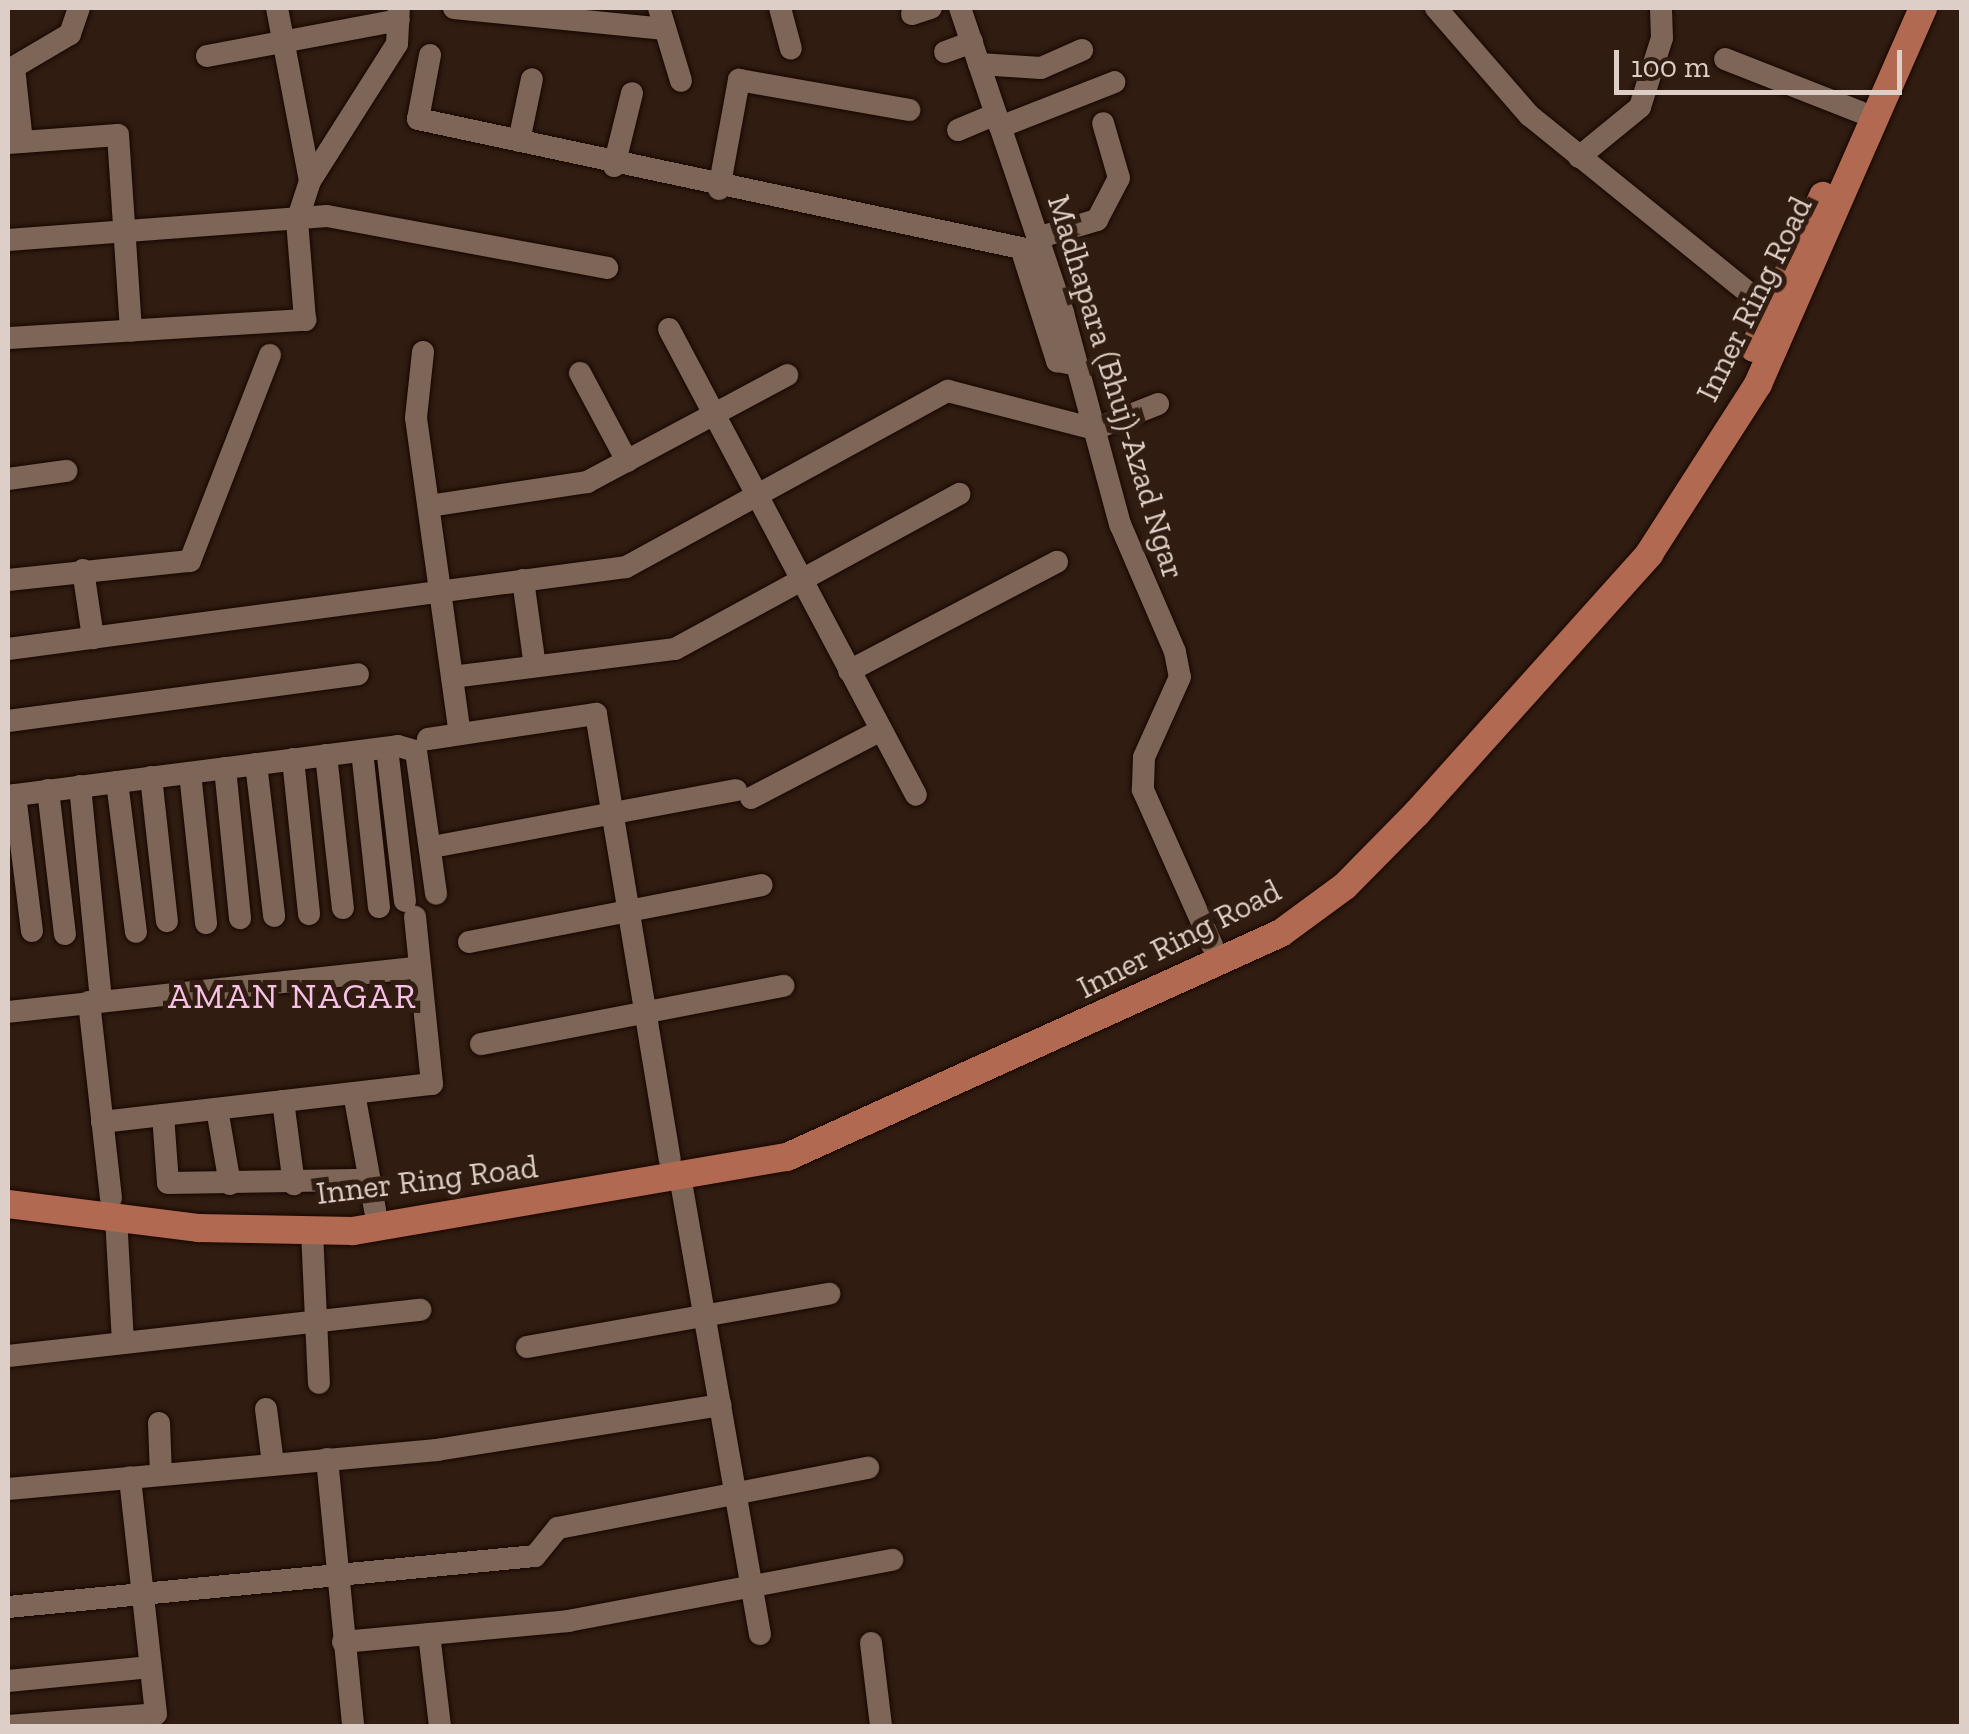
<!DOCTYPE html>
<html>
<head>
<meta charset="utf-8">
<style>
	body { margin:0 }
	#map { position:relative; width:1969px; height:1734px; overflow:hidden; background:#301c10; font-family:"Zilla Slab",serif }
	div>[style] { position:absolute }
	.roads { filter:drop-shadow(0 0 2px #170600) drop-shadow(0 0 2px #170600) }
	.minor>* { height:22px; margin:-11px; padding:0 11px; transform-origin:11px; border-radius:11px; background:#7d6557 }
	.major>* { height:28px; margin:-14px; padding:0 14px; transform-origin:14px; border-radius:14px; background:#b16951 }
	span { translate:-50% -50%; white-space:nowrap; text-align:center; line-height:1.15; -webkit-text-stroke:10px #301c10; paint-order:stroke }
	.street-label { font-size:32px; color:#ddcfc7 }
	.neighbourhood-label { font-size:35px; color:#f8c1e6; letter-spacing:2.5px }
	.frame { position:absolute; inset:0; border:10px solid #ddcfc7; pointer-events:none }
	.scale { position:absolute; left:1614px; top:50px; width:288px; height:45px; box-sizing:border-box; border:5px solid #ddcfc7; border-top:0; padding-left:12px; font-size:30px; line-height:35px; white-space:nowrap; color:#ddcfc7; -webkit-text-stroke:8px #301c10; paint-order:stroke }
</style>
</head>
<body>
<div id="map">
	<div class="roads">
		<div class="minor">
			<i style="left:454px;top:8px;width:212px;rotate:5.7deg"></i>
			<i style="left:659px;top:8px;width:76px;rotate:73.2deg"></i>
			<i style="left:780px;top:8px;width:42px;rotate:75deg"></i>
			<i style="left:960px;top:8px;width:322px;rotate:71.3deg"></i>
			<i style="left:1063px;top:313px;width:219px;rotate:74.9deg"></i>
			<i style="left:1120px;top:524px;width:139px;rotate:66.7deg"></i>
			<i style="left:1175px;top:652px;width:25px;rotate:79deg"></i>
			<i style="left:1180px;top:677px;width:88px;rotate:114.2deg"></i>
			<i style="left:1144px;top:757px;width:33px;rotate:92deg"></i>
			<i style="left:1143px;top:790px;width:170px;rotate:66deg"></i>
			<i style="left:1436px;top:8px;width:142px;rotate:49deg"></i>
			<i style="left:1529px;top:115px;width:310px;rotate:39deg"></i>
			<i style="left:912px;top:14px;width:20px;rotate:-18deg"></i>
			<i style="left:945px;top:52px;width:29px;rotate:-20deg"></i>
			<i style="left:430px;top:55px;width:65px;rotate:100.6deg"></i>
			<i style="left:418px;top:119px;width:617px;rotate:12.08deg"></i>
			<i style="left:1021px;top:248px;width:119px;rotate:72.3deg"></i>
			<i style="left:1057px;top:361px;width:20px;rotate:11deg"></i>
			<i style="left:207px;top:56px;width:195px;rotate:-10.6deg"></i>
			<i style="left:1725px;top:59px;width:145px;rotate:21.4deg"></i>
			<i style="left:979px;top:64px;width:62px;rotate:3.7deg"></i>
			<i style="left:1041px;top:68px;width:45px;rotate:-23.7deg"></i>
			<i style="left:1000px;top:127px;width:123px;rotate:-21.4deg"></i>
			<i style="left:958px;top:130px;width:41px;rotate:-22.8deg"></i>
			<i style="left:519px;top:141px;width:63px;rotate:-78.2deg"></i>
			<i style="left:22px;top:142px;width:75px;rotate:-96.1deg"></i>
			<i style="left:14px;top:67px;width:65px;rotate:-30.5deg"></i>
			<i style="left:70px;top:34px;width:28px;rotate:-71deg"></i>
			<i style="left:8px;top:143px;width:110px;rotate:-4.2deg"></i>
			<i style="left:118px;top:135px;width:196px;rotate:86.2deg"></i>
			<i style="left:1579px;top:157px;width:79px;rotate:-39.3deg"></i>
			<i style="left:1640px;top:107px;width:72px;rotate:-72.3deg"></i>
			<i style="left:1662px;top:38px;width:30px;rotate:-92deg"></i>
			<i style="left:614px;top:166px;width:75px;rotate:-76.1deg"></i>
			<i style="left:310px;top:181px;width:162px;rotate:-57.6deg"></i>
			<i style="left:397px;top:44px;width:36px;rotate:-87deg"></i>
			<i style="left:719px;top:189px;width:111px;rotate:-79.6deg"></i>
			<i style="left:739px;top:80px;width:173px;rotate:10deg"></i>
			<i style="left:1037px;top:238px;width:63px;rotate:-16.7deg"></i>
			<i style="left:1097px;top:220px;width:47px;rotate:-62.4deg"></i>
			<i style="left:1119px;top:178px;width:57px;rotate:-106.2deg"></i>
			<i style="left:8px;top:240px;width:320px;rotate:-4.3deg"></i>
			<i style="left:327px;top:216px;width:285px;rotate:10.5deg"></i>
			<i style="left:669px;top:329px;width:527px;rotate:62.07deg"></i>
			<i style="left:8px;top:338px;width:298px;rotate:-3.5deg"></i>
			<i style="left:305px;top:320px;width:99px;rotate:-94.6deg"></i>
			<i style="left:297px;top:221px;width:42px;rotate:-72deg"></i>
			<i style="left:310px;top:181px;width:176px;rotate:-100.8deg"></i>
			<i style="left:423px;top:352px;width:66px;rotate:96.1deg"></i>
			<i style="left:416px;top:418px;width:319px;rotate:82.1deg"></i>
			<i style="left:580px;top:373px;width:100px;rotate:61.9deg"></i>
			<i style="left:8px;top:479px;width:59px;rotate:-7.9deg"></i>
			<i style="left:429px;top:506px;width:160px;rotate:-8.6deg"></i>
			<i style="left:587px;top:482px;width:227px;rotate:-28.1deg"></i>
			<i style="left:83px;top:570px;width:69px;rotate:81.6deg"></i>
			<i style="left:8px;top:580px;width:183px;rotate:-6deg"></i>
			<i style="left:190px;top:561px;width:221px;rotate:-68.8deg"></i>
			<i style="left:523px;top:580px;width:87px;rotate:82.1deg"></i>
			<i style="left:8px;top:649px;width:623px;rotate:-7.56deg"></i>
			<i style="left:626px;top:567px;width:367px;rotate:-28.7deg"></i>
			<i style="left:948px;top:391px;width:152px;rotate:14.5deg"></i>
			<i style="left:1095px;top:429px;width:68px;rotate:-21.6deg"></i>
			<i style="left:849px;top:671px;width:235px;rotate:-27.7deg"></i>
			<i style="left:452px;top:677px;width:225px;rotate:-7.2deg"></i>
			<i style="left:675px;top:649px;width:324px;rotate:-28.6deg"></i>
			<i style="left:8px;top:721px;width:353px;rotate:-7.6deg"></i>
			<i style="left:428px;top:739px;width:170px;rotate:-8.5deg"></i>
			<i style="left:596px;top:714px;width:451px;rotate:80.6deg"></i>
			<i style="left:387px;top:748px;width:154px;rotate:83.3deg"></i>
			<i style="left:362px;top:751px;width:157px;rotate:83.8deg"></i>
			<i style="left:326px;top:755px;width:154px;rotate:83.7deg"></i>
			<i style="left:293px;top:759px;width:156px;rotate:84.1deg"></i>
			<i style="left:256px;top:764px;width:153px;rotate:83.2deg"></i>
			<i style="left:225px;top:768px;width:151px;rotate:84.3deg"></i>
			<i style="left:190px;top:773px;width:151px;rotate:83.9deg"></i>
			<i style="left:151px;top:777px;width:145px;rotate:83.7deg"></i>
			<i style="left:117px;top:782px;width:151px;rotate:82.8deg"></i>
			<i style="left:80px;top:786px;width:214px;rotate:84.4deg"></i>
			<i style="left:48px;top:790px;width:145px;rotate:83.3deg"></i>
			<i style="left:15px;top:795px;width:137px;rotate:82.9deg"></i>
			<i style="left:8px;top:796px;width:393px;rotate:-7.3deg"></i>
			<i style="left:398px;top:746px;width:19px;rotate:16deg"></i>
			<i style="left:416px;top:751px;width:144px;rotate:82deg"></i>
			<i style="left:751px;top:798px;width:147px;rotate:-27.6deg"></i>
			<i style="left:443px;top:845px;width:298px;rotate:-10.6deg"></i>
			<i style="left:469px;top:942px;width:298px;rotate:-11deg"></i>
			<i style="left:89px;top:1002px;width:197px;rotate:83.6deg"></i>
			<i style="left:8px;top:1012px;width:414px;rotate:-6.2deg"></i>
			<i style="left:481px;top:1044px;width:308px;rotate:-10.9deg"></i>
			<i style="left:354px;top:1093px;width:119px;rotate:79.8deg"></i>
			<i style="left:283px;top:1101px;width:84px;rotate:82.5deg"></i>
			<i style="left:217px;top:1109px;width:76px;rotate:80.2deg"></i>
			<i style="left:163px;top:1115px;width:68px;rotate:85.8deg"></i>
			<i style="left:168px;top:1183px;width:202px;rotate:-0.9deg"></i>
			<i style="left:102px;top:1122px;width:332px;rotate:-6.6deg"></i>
			<i style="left:432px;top:1084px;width:168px;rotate:-95.8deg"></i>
			<i style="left:680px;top:1176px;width:465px;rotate:80.1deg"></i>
			<i style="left:116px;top:1217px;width:126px;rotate:86.8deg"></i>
			<i style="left:312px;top:1231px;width:152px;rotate:87.4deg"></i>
			<i style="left:527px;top:1347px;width:307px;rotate:-10deg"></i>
			<i style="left:8px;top:1356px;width:415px;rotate:-6.4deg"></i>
			<i style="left:266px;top:1409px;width:55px;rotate:82.7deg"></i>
			<i style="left:159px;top:1423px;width:51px;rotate:87.8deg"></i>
			<i style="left:327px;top:1459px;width:268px;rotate:84.4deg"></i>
			<i style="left:8px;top:1489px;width:431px;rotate:-5.2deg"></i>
			<i style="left:437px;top:1450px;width:287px;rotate:-9deg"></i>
			<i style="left:8px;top:1607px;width:529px;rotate:-5.53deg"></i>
			<i style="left:535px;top:1556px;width:36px;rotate:-51deg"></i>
			<i style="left:558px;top:1528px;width:316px;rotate:-11deg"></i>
			<i style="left:429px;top:1634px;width:93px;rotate:83.2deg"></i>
			<i style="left:343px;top:1642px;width:226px;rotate:-5.3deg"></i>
			<i style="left:568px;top:1621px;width:330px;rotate:-10.7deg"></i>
			<i style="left:871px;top:1643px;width:84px;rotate:83.1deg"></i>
			<i style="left:8px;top:1681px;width:143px;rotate:-5.6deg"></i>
			<i style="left:8px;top:1726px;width:148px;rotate:-4.6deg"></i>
			<i style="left:156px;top:1714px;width:238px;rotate:-96.3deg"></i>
		</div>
		<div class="major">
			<i style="left:1754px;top:348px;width:167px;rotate:-65.6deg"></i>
			<i style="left:8px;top:1204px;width:193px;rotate:7.2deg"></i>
			<i style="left:199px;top:1228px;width:154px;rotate:1.1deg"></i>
			<i style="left:353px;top:1231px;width:440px;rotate:-9.7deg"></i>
			<i style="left:787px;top:1157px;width:542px;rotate:-24.39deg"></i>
			<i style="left:1281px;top:933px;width:79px;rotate:-36.3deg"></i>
			<i style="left:1345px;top:886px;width:103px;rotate:-45.4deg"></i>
			<i style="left:1417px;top:813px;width:348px;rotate:-48.1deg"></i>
			<i style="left:1649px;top:554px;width:202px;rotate:-57.3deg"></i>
			<i style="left:1758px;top:384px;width:411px;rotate:-66.3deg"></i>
		</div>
	</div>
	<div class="street-label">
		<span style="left:1754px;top:299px;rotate:-64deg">Inner Ring Road</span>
		<span style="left:1116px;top:387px;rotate:73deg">Madhapara (Bhuj)-Azad Ngar</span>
		<span style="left:1179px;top:939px;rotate:-27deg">Inner Ring Road</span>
		<span style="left:427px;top:1180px;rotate:-7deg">Inner Ring Road</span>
	</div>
	<div class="neighbourhood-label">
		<span style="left:293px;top:996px">AMAN NAGAR</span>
	</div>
	<div class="frame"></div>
	<div class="scale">100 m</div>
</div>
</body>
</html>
